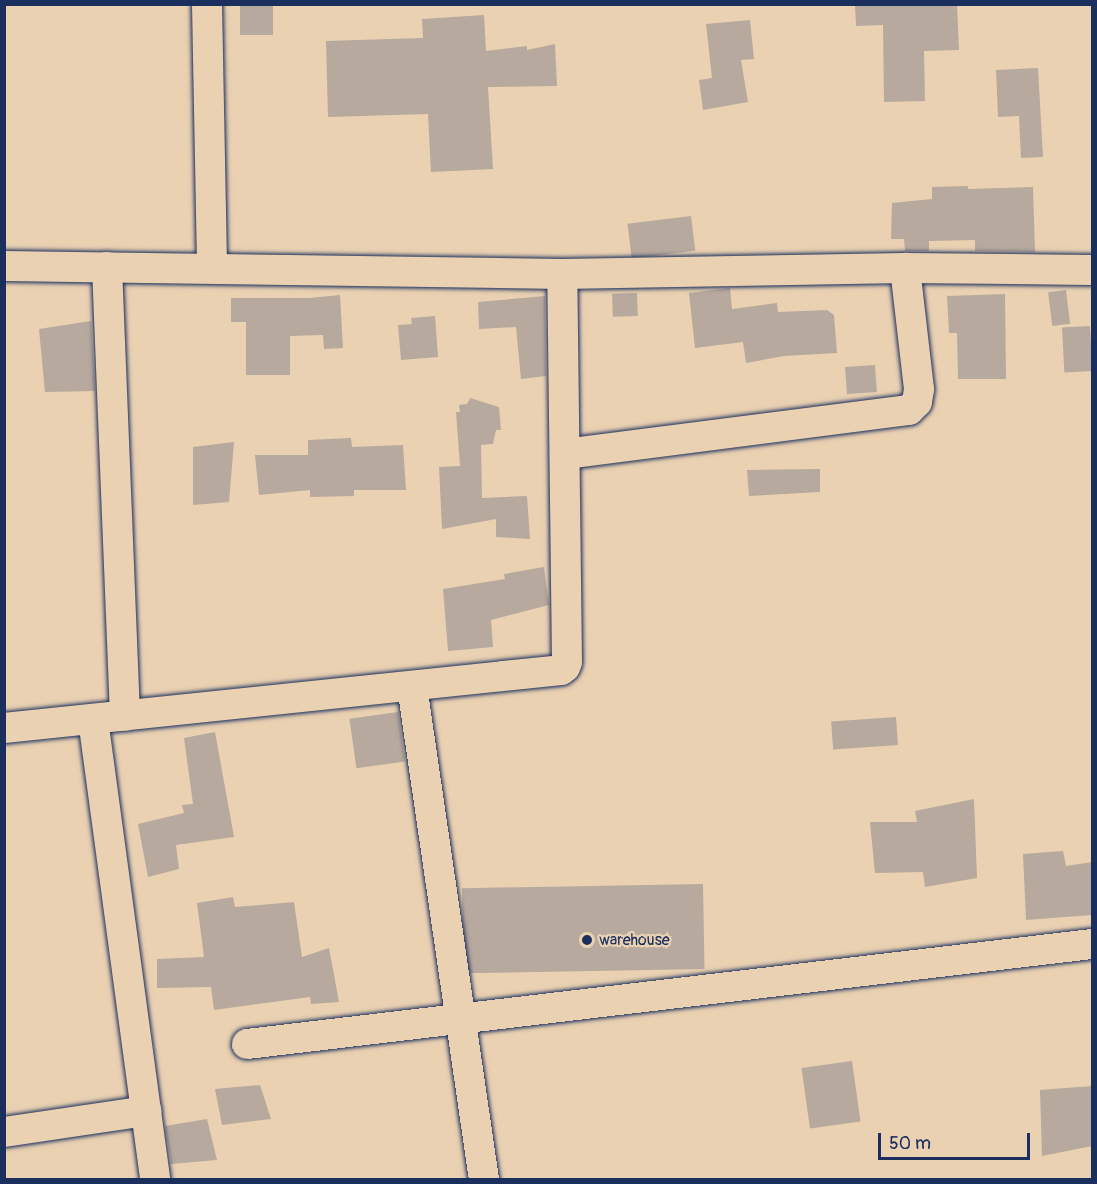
<!DOCTYPE html>
<html>
<head>
<meta charset="utf-8">
<style>
	body { margin:0 }
	#map { position:relative; width:1097px; height:1184px; overflow:hidden; background:#ead1b2; font-family:Pangolin,sans-serif }
	div>[style] { position:absolute }
	.building>* { inset:0; background:#b7a99d; transform-origin:0 0 }
	.roads { filter:drop-shadow(0 0 2px #1b2f5e) drop-shadow(0 0 2px #1b2f5e) }
	.minor>* { height:30px; margin:-15px; padding:0 15px; transform-origin:15px; border-radius:15px; background:#ead1b2 }
	.dots>* { width:16px; height:16px; translate:-50% -50%; box-sizing:border-box; border:3px solid #ead1b2; border-radius:50% }
	span { translate:-50% -50%; white-space:nowrap; text-align:center; line-height:1.15; -webkit-text-stroke:4.5px #ead1b2; paint-order:stroke }
	.poi-label { font-size:16px; color:#1b2f5e }
	.left { translate:0 -50%; text-align:left }
	.frame { position:absolute; inset:0; border:6px solid #1b2f5e; pointer-events:none }
	.scale { position:absolute; left:878px; top:1133px; width:152px; height:27px; box-sizing:border-box; border:3px solid #1b2f5e; border-top:0; padding-left:8px; font-size:18px; line-height:21px; white-space:nowrap; color:#1b2f5e; -webkit-text-stroke:4px #ead1b2; paint-order:stroke }
</style>
</head>
<body>
<div id="map">
	<div class="building">
		<i style="left:240px;top:4px;width:33px;height:31px"></i>
		<i style="clip-path:polygon(855px 4px,957px 4px,959px 50px,924px 51px,925px 101px,884px 102px,883px 25px,856px 26px)"></i>
		<i style="clip-path:polygon(484px 15px,486px 51px,527px 46px,527px 50px,555px 44px,557px 86px,488px 87px,493px 169px,431px 172px,428px 114px,328px 117px,326px 41px,423px 38px,422px 19px)"></i>
		<i style="clip-path:polygon(750px 20px,754px 59px,741px 60px,748px 102px,703px 110px,699px 80px,712px 78px,706px 24px)"></i>
		<i style="clip-path:polygon(1038px 68px,1043px 157px,1021px 158px,1019px 116px,998px 117px,996px 70px)"></i>
		<i style="clip-path:polygon(968px 186px,968px 189px,1033px 187px,1035px 252px,975px 251px,975px 240px,929px 241px,929px 251px,905px 251px,904px 239px,891px 239px,892px 203px,932px 199px,932px 187px)"></i>
		<i style="left:691px;top:216px;width:35px;height:64px;rotate:83deg"></i>
		<i style="clip-path:polygon(730px 288px,732px 309px,777px 303px,778px 312px,827px 310px,834px 315px,837px 353px,784px 356px,746px 363px,743px 342px,695px 348px,689px 293px)"></i>
		<i style="left:1066px;top:290px;width:34px;height:18px;rotate:83deg"></i>
		<i style="left:637px;top:293px;width:23px;height:25px;rotate:88deg"></i>
		<i style="clip-path:polygon(1005px 294px,1006px 379px,958px 379px,957px 333px,949px 333px,947px 296px)"></i>
		<i style="clip-path:polygon(340px 295px,343px 348px,324px 349px,323px 335px,290px 336px,290px 375px,246px 375px,246px 322px,231px 322px,231px 298px,310px 298px)"></i>
		<i style="clip-path:polygon(545px 296px,546px 376px,521px 379px,516px 327px,479px 329px,478px 302px)"></i>
		<i style="clip-path:polygon(435px 316px,438px 357px,401px 360px,398px 325px,412px 324px,411px 318px)"></i>
		<i style="clip-path:polygon(91px 321px,95px 391px,45px 392px,39px 329px)"></i>
		<i style="left:1090px;top:326px;width:45px;height:28px;rotate:87deg"></i>
		<i style="left:875px;top:365px;width:27px;height:30px;rotate:86deg"></i>
		<i style="clip-path:polygon(470px 398px,499px 407px,501px 430px,496px 430px,493px 444px,481px 445px,482px 498px,527px 496px,530px 539px,496px 537px,496px 519px,442px 529px,439px 467px,460px 466px,456px 412px,460px 412px,459px 405px,467px 404px)"></i>
		<i style="clip-path:polygon(351px 438px,352px 447px,403px 445px,406px 490px,354px 490px,354px 496px,310px 497px,310px 490px,259px 495px,255px 455px,308px 455px,308px 440px)"></i>
		<i style="clip-path:polygon(234px 442px,229px 502px,193px 505px,193px 447px)"></i>
		<i style="clip-path:polygon(820px 469px,820px 492px,749px 496px,747px 470px)"></i>
		<i style="clip-path:polygon(544px 567px,549px 605px,491px 620px,493px 647px,448px 651px,443px 589px,505px 579px,504px 574px)"></i>
		<i style="left:398px;top:712px;width:50px;height:49px;rotate:82deg"></i>
		<i style="left:896px;top:717px;width:28px;height:65px;rotate:86deg"></i>
		<i style="clip-path:polygon(215px 732px,234px 837px,176px 845px,179px 869px,148px 877px,138px 824px,184px 813px,182px 805px,193px 804px,184px 738px)"></i>
		<i style="clip-path:polygon(974px 799px,977px 878px,925px 887px,923px 872px,875px 873px,870px 822px,917px 822px,915px 811px)"></i>
		<i style="clip-path:polygon(1063px 851px,1066px 866px,1092px 862px,1092px 915px,1026px 920px,1023px 854px)"></i>
		<i style="left:703px;top:884px;width:85px;height:241px;rotate:89deg"></i>
		<i style="clip-path:polygon(233px 897px,235px 907px,294px 902px,302px 957px,329px 948px,339px 1002px,311px 1004px,310px 997px,214px 1010px,211px 987px,157px 988px,157px 959px,204px 957px,197px 903px)"></i>
		<i style="left:852px;top:1061px;width:61px;height:51px;rotate:82deg"></i>
		<i style="clip-path:polygon(260px 1085px,271px 1119px,222px 1125px,215px 1089px)"></i>
		<i style="clip-path:polygon(1092px 1086px,1092px 1146px,1042px 1156px,1040px 1090px)"></i>
		<i style="clip-path:polygon(207px 1119px,217px 1160px,171px 1164px,165px 1126px)"></i>
	</div>
	<div class="roads">
		<div class="minor">
			<i style="left:207px;top:4px;width:263px;rotate:88.9deg"></i>
			<i style="left:4px;top:266px;width:558px;rotate:0.82deg"></i>
			<i style="left:562px;top:274px;width:343px;rotate:-1deg"></i>
			<i style="left:905px;top:268px;width:187px;rotate:0.6deg"></i>
			<i style="left:107px;top:267px;width:449px;rotate:87.7deg"></i>
			<i style="left:565px;top:454px;width:347px;rotate:-7.3deg"></i>
			<i style="left:909px;top:410px;width:11px;rotate:-45deg"></i>
			<i style="left:917px;top:402px;width:13px;rotate:-81deg"></i>
			<i style="left:919px;top:389px;width:122px;rotate:-96.6deg"></i>
			<i style="left:412px;top:686px;width:499px;rotate:81.7deg"></i>
			<i style="left:93px;top:719px;width:465px;rotate:82.3deg"></i>
			<i style="left:4px;top:728px;width:560px;rotate:-5.94deg"></i>
			<i style="left:561px;top:670px;width:5px;rotate:-37deg"></i>
			<i style="left:565px;top:667px;width:5px;rotate:-68deg"></i>
			<i style="left:567px;top:662px;width:388px;rotate:-90.7deg"></i>
			<i style="left:247px;top:1044px;width:851px;rotate:-6.75deg"></i>
			<i style="left:4px;top:1132px;width:144px;rotate:-8.4deg"></i>
		</div>
	</div>
	<div class="dots">
		<i style="left:587px;top:940px;background:#1b2f5e"></i>
	</div>
	<div class="poi-label">
		<span class="left" style="left:599px;top:940px">warehouse</span>
	</div>
	<div class="frame"></div>
	<div class="scale">50 m</div>
</div>
</body>
</html>
